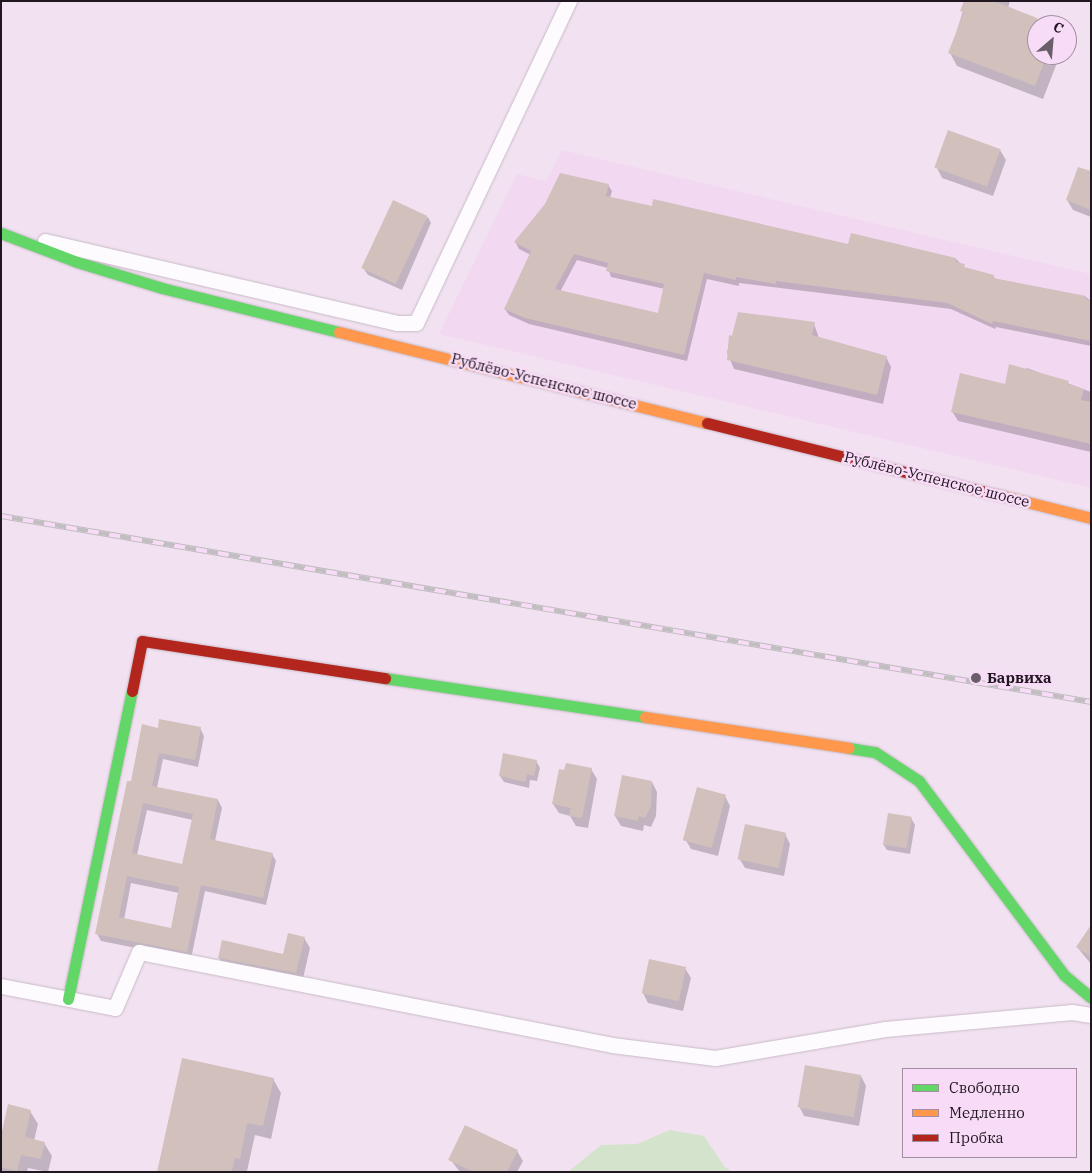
<!DOCTYPE html>
<html>
<head>
<meta charset="utf-8">
<style>
	body { margin:0 }
	#map { position:relative; width:1092px; height:1173px; overflow:hidden; background:#f2e2f1; font-family:"IBM Plex Serif",serif }
	div>[style] { position:absolute }
	.built>* { inset:0; background:#f2d8f1 }
	.green>* { inset:0; background:#d4e3cb }
	.shadow>* { inset:0; background:#0003 }
	.building>* { inset:0; background:#d2c0bd; transform-origin:0 0 }
	.roads { filter:drop-shadow(0 0 1px #c7bac7) drop-shadow(0 0 1px #c7bac7) }
	.street>* { height:15px; margin:-7.5px; padding:0 7.5px; transform-origin:7.5px; border-radius:7.5px; background:#fdfbfd }
	.fast>* { height:11px; margin:-5.5px; padding:0 5.5px; transform-origin:5.5px; border-radius:5.5px; background:#63d668 }
	.slow>* { height:11px; margin:-5.5px; padding:0 5.5px; transform-origin:5.5px; border-radius:5.5px; background:#ff974d }
	.jam>* { height:11px; margin:-5.5px; padding:0 5.5px; transform-origin:5.5px; border-radius:5.5px; background:#b3261e }
	.rail>* { height:5.5px; margin-top:-2.75px; transform-origin:0; background:repeating-linear-gradient(90deg,#f8dcf7 0 11px,#c1bdc1 0 22px); box-sizing:border-box; border-block:1px solid #c1bdc1 }
	.dots>* { width:14px; height:14px; translate:-50% -50%; box-sizing:border-box; border:2px solid #f8dcf7; border-radius:50% }
	span { translate:-50% -50%; white-space:nowrap; text-align:center; line-height:1.15; -webkit-text-stroke:5px #f8dcf7; paint-order:stroke }
	.street-label { font-size:15px; color:#211720 }
	.poi-label { font-size:15px; color:#211720; font-weight:700 }
	.left { translate:0 -50%; text-align:left }
	.frame { position:absolute; inset:0; border:2px solid #211720; pointer-events:none }
	.legend { position:absolute; left:902px; top:1068px; width:175px; height:90px; box-sizing:border-box; background:#f8dcf7; border:1px solid #a28da1; margin:0; padding:6px 9px; list-style:none; font-size:15px; color:#211720 }
	.legend li { display:flex; align-items:center; gap:10px; height:25px }
	.legend b { width:25px; border:1px solid #a28da1 }
	.north { position:absolute; left:1027px; top:15px; width:50px; height:50px; box-sizing:border-box; background:#f8dcf7; border:1px solid #a28da1; border-radius:50%; rotate:27deg; font-size:14px; font-weight:700; line-height:20px; text-align:center; color:#211720 }
	.north::after { content:''; display:block; margin:auto; width:18px; height:22px; background:#6a5e69; clip-path:polygon(50% 0,100% 100%,50% 72%,0 100%) }
</style>
</head>
<body>
<div id="map">
	<div class="built">
		<i style="clip-path:polygon(562px 150px,1091px 274px,1091px 488px,439px 334px,517px 174px,546px 181px)"></i>
	</div>
	<div class="green">
		<i style="clip-path:polygon(670px 1130px,704px 1136px,724px 1166px,732px 1172px,568px 1172px,601px 1145px,637px 1144px)"></i>
	</div>
	<div class="shadow">
		<i style="clip-path:polygon(966px 1px,1010px 1px,1008px 8px,1052px 25px,1037px 25px,1037px 55px,1060px 55px,1043px 99px,957px 66px,950px 53px)"></i>
		<i style="clip-path:polygon(1000px 150px,1006px 160px,993px 196px,942px 178px,937px 168px)"></i>
		<i style="clip-path:polygon(1091px 172px,1091px 217px,1073px 210px,1067px 200px)"></i>
		<i style="clip-path:polygon(evenodd,608px 185px,612px 191px,610px 198px,849px 246px,956px 259px,966px 269px,993px 276px,996px 280px,1086px 297px,1091px 301px,1091px 346px,996px 327px,995px 329px,951px 309px,739px 283px,739px 286px,707px 279px,687px 361px,529px 324px,509px 315px,505px 309px,531px 255px,519px 249px,516px 243px,608px 185px,577px 260px,608px 268px,611px 277px,665px 289px,658px 315px,560px 292px,577px 260px)"></i>
		<i style="clip-path:polygon(428px 217px,431px 223px,402px 290px,368px 275px,364px 269px)"></i>
		<i style="clip-path:polygon(739px 314px,814px 324px,819px 338px,886px 357px,891px 367px,883px 404px,734px 369px,727px 352px)"></i>
		<i style="clip-path:polygon(1027px 368px,1091px 392px,1091px 452px,958px 421px,952px 411px,1006px 385px)"></i>
		<i style="clip-path:polygon(evenodd,200px 728px,204px 736px,198px 767px,163px 759px,157px 788px,218px 800px,222px 808px,215px 841px,272px 854px,276px 861px,266px 905px,205px 891px,191px 959px,101px 941px,97px 934px,132px 783px,159px 729px,200px 728px,147px 810px,193px 820px,183px 866px,137px 855px,147px 810px,200px 728px,131px 883px,179px 893px,172px 929px,124px 920px,131px 883px)"></i>
		<i style="clip-path:polygon(536px 761px,540px 768px,537px 781px,530px 780px,529px 788px,504px 782px,500px 776px)"></i>
		<i style="clip-path:polygon(591px 769px,597px 779px,588px 828px,576px 826px,570px 816px,559px 813px,553px 804px)"></i>
		<i style="clip-path:polygon(652px 782px,657px 792px,656px 816px,651px 827px,644px 825px,643px 831px,621px 826px,615px 816px)"></i>
		<i style="clip-path:polygon(725px 796px,730px 806px,718px 856px,691px 849px,685px 839px)"></i>
		<i style="clip-path:polygon(911px 818px,915px 825px,910px 854px,887px 850px,883px 844px)"></i>
		<i style="clip-path:polygon(785px 834px,790px 844px,784px 876px,745px 868px,739px 858px)"></i>
		<i style="clip-path:polygon(1091px 927px,1091px 964px,1077px 947px)"></i>
		<i style="clip-path:polygon(304px 938px,310px 948px,302px 983px,225px 967px,219px 958px,284px 955px)"></i>
		<i style="clip-path:polygon(685px 968px,691px 978px,683px 1011px,648px 1003px,643px 993px)"></i>
		<i style="clip-path:polygon(861px 1076px,866px 1086px,859px 1126px,804px 1116px,799px 1106px)"></i>
		<i style="clip-path:polygon(273px 1079px,281px 1093px,271px 1139px,255px 1135px,247px 1171px,158px 1172px)"></i>
		<i style="clip-path:polygon(30px 1111px,38px 1124px,34px 1141px,44px 1143px,52px 1156px,48px 1172px,28px 1168px,27px 1172px,1px 1172px,1px 1132px)"></i>
		<i style="clip-path:polygon(517px 1151px,523px 1161px,517px 1172px,460px 1172px,450px 1159px)"></i>
	</div>
	<div class="building">
		<i style="clip-path:polygon(964px 1px,994px 1px,1037px 18px,1037px 55px,1047px 55px,1035px 86px,948px 53px,964px 12px,960px 11px)"></i>
		<i style="left:948px;top:130px;width:56px;height:40px;rotate:20deg"></i>
		<i style="clip-path:polygon(1078px 167px,1091px 171px,1091px 210px,1066px 200px)"></i>
		<i style="clip-path:polygon(evenodd,560px 173px,609px 184px,606px 196px,652px 206px,653px 199px,848px 244px,851px 233px,956px 258px,956px 262px,965px 264px,964px 267px,994px 275px,993px 278px,1086px 296px,1086px 299px,1091px 301px,1091px 341px,993px 321px,992px 324px,947px 303px,776px 281px,776px 284px,736px 277px,736px 280px,704px 273px,684px 355px,525px 318px,504px 309px,531px 251px,514px 242px,545px 204px,560px 173px,574px 254px,608px 263px,606px 271px,664px 284px,658px 313px,555px 289px,574px 254px)"></i>
		<i style="left:393px;top:200px;width:38px;height:75px;rotate:25deg"></i>
		<i style="clip-path:polygon(738px 312px,815px 322px,812px 335px,887px 356px,877px 395px,727px 360px,729px 335px,732px 336px)"></i>
		<i style="clip-path:polygon(1009px 364px,1069px 381px,1068px 384px,1084px 389px,1081px 400px,1091px 402px,1091px 444px,951px 412px,960px 373px,1005px 384px)"></i>
		<i style="clip-path:polygon(evenodd,159px 719px,201px 727px,195px 760px,159px 753px,152px 786px,218px 799px,210px 839px,273px 853px,263px 898px,201px 885px,187px 952px,95px 934px,127px 781px,131px 781px,142px 724px,158px 728px,159px 719px,143px 803px,193px 814px,182px 864px,132px 853px,143px 803px,159px 719px,127px 876px,179px 887px,171px 928px,119px 917px,127px 876px)"></i>
		<i style="clip-path:polygon(503px 753px,537px 760px,534px 776px,527px 774px,525px 782px,499px 776px)"></i>
		<i style="clip-path:polygon(566px 763px,592px 768px,582px 818px,569px 816px,571px 808px,552px 804px,559px 769px,564px 770px)"></i>
		<i style="clip-path:polygon(622px 775px,652px 781px,651px 806px,645px 818px,639px 816px,638px 821px,614px 816px)"></i>
		<i style="left:697px;top:787px;width:30px;height:55px;rotate:15deg"></i>
		<i style="left:888px;top:813px;width:24px;height:32px;rotate:9deg"></i>
		<i style="left:745px;top:824px;width:42px;height:36px;rotate:12deg"></i>
		<i style="clip-path:polygon(1091px 925px,1091px 957px,1076px 947px)"></i>
		<i style="clip-path:polygon(288px 933px,305px 937px,296px 973px,218px 958px,222px 940px,283px 954px)"></i>
		<i style="left:649px;top:959px;width:38px;height:35px;rotate:12deg"></i>
		<i style="clip-path:polygon(182px 1058px,274px 1078px,263px 1126px,247px 1123px,240px 1159px,235px 1158px,232px 1171px,157px 1172px)"></i>
		<i style="left:805px;top:1065px;width:57px;height:43px;rotate:10deg"></i>
		<i style="clip-path:polygon(8px 1104px,31px 1110px,25px 1137px,45px 1142px,41px 1159px,21px 1155px,17px 1171px,1px 1167px,1px 1136px)"></i>
		<i style="clip-path:polygon(465px 1125px,518px 1150px,507px 1172px,474px 1172px,448px 1160px)"></i>
	</div>
	<div class="roads">
		<div class="street">
			<i style="left:45px;top:241px;width:360px;rotate:13.1deg"></i>
			<i style="left:396px;top:323px;width:20px"></i>
			<i style="left:416px;top:323px;width:357px;rotate:-64.6deg"></i>
			<i style="left:1px;top:986px;width:116px;rotate:10.9deg"></i>
			<i style="left:115px;top:1008px;width:61px;rotate:-66.8deg"></i>
			<i style="left:139px;top:952px;width:482px;rotate:11.1deg"></i>
			<i style="left:612px;top:1045px;width:104px;rotate:7.2deg"></i>
			<i style="left:715px;top:1058px;width:172px;rotate:-9.7deg"></i>
			<i style="left:885px;top:1029px;width:188px;rotate:-5.2deg"></i>
			<i style="left:1072px;top:1012px;width:19px;rotate:9deg"></i>
		</div>
		<div class="fast">
			<i style="left:1px;top:233px;width:81px;rotate:20.9deg"></i>
			<i style="left:77px;top:262px;width:89px;rotate:17deg"></i>
			<i style="left:162px;top:288px;width:182px;rotate:14deg"></i>
			<i style="left:385px;top:678px;width:263px;rotate:8.5deg"></i>
			<i style="left:849px;top:748px;width:26px;rotate:9deg"></i>
			<i style="left:875px;top:752px;width:53px;rotate:33.4deg"></i>
			<i style="left:919px;top:781px;width:242px;rotate:53.2deg"></i>
			<i style="left:1064px;top:975px;width:35px;rotate:40deg"></i>
			<i style="left:68px;top:999px;width:315px;rotate:-78.3deg"></i>
		</div>
		<div class="slow">
			<i style="left:339px;top:332px;width:379px;rotate:13.9deg"></i>
			<i style="left:999px;top:495px;width:95px;rotate:14deg"></i>
			<i style="left:645px;top:717px;width:206px;rotate:8.6deg"></i>
		</div>
		<div class="jam">
			<i style="left:707px;top:423px;width:301px;rotate:13.9deg"></i>
			<i style="left:132px;top:691px;width:51px;rotate:-78.7deg"></i>
			<i style="left:142px;top:641px;width:246px;rotate:8.7deg"></i>
		</div>
	</div>
	<div class="rail">
		<i style="left:1px;top:516px;width:1106px;rotate:9.68deg"></i>
	</div>
	<div class="dots">
		<i style="left:976px;top:678px;background:#6a5e69"></i>
	</div>
	<div class="street-label">
		<span style="left:544px;top:381px;rotate:14deg">Рублёво-Успенское шоссе</span>
		<span style="left:937px;top:479px;rotate:14deg">Рублёво-Успенское шоссе</span>
	</div>
	<div class="poi-label">
		<span class="left" style="left:987px;top:678px">Барвиха</span>
	</div>
	<div class="frame"></div>
	<ul class="legend">
	<li><b style="height:6px;background:#63d668"></b>Свободно</li>
	<li><b style="height:6px;background:#ff974d"></b>Медленно</li>
	<li><b style="height:6px;background:#b3261e"></b>Пробка</li>
	</ul>
	<div class="north">С</div>
</div>
</body>
</html>
